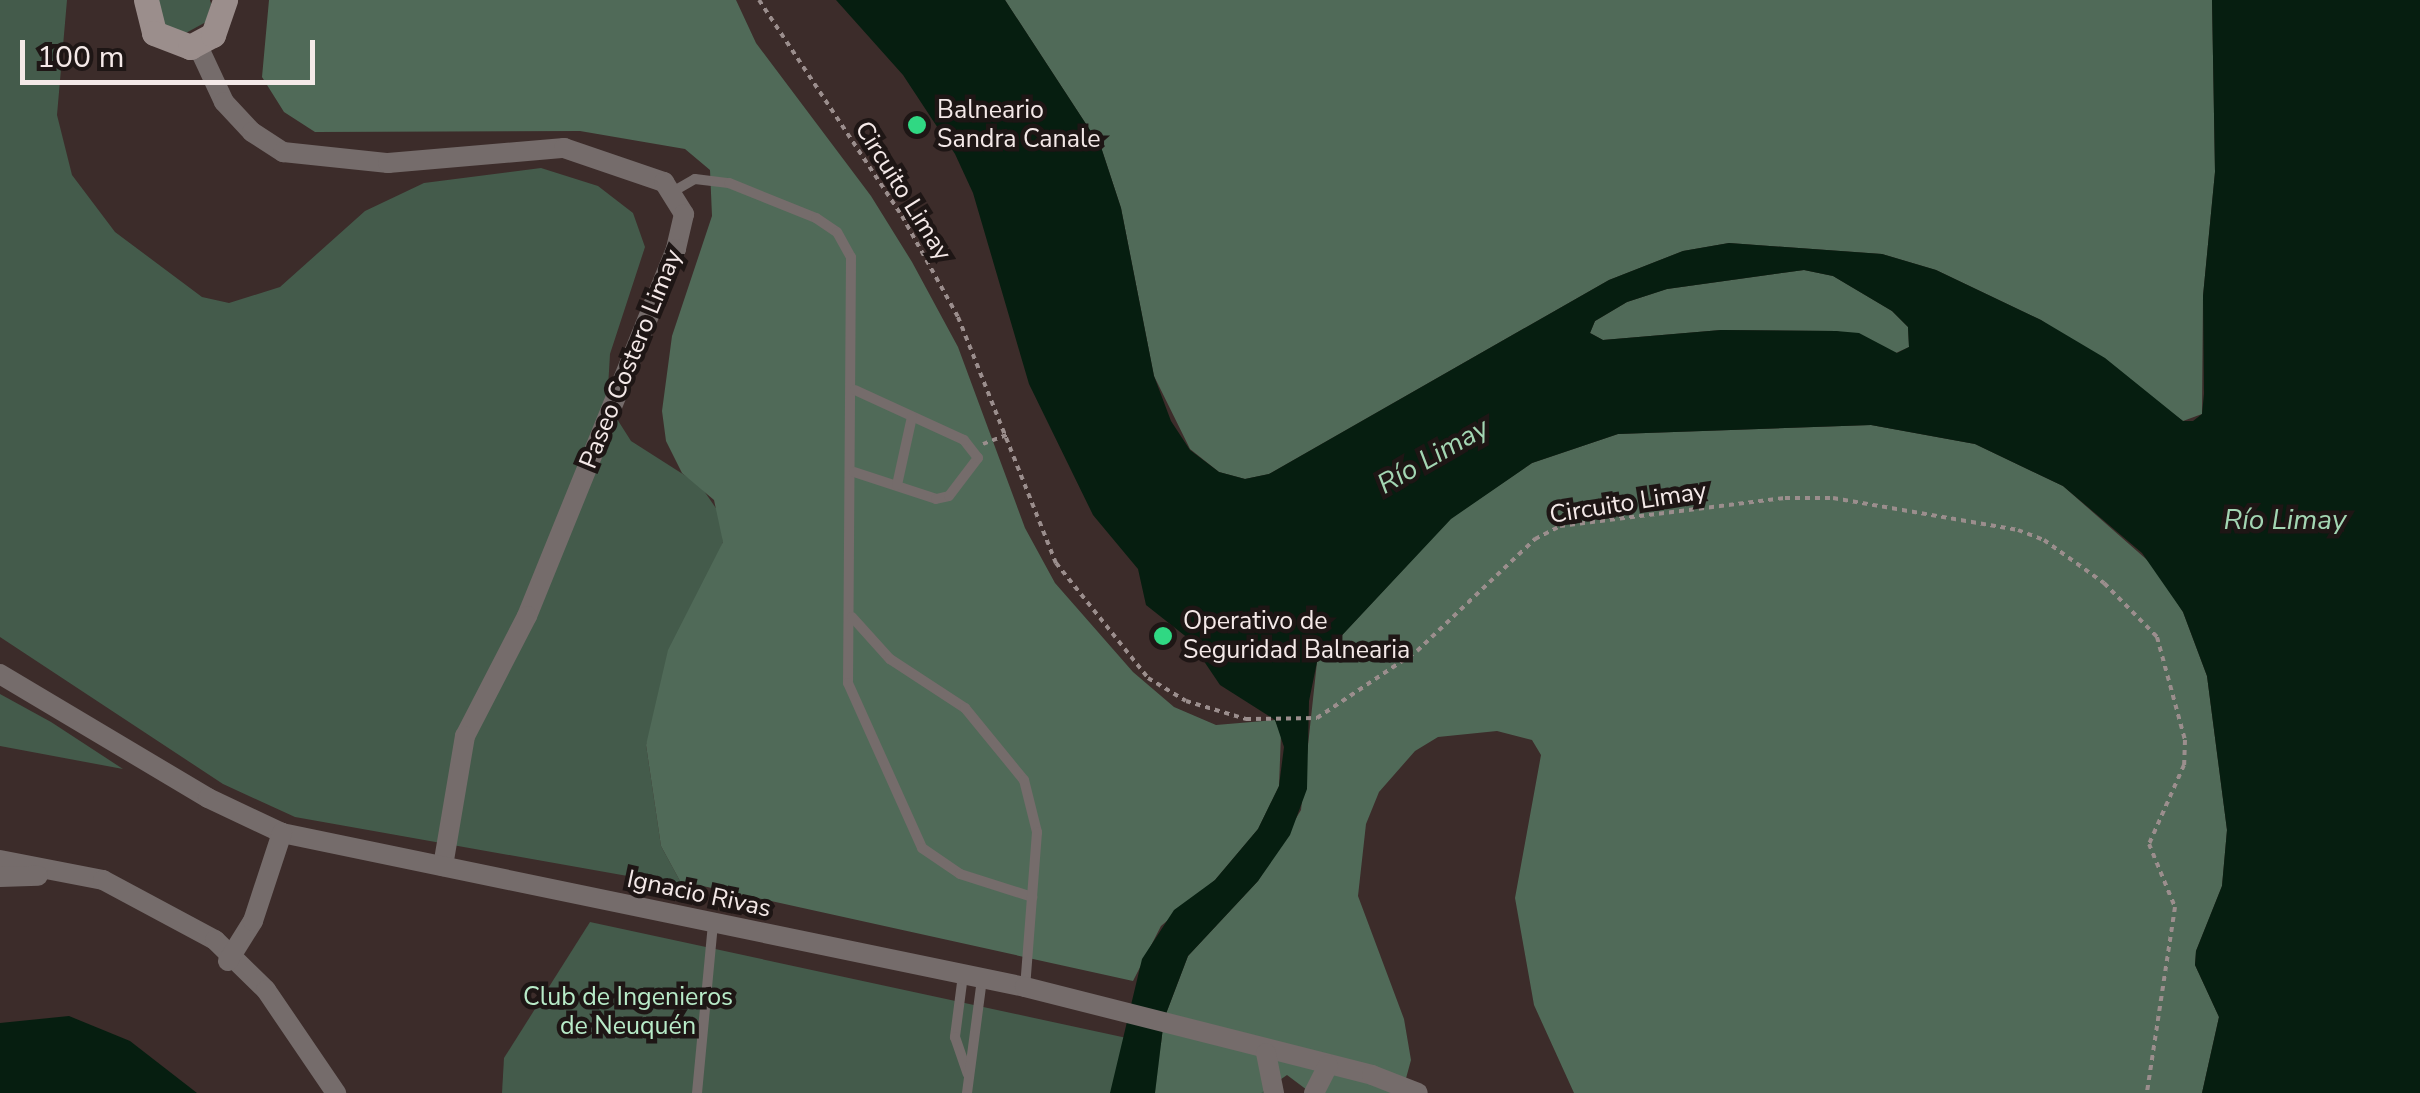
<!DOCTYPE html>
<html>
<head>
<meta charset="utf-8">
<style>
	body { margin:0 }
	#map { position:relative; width:2420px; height:1093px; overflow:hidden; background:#3c2c2a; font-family:"Nunito Sans",sans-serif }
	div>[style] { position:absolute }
	.green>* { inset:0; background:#445b4b }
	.forest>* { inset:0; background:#506a58 }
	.water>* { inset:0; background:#061e10 }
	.path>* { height:4px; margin-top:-2px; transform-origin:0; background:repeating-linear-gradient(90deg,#9b8e8d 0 5px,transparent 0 10px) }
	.lane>* { height:10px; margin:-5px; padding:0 5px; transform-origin:5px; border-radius:5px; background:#756c6b }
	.street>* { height:20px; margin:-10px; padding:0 10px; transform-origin:10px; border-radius:10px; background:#756c6b }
	.secondary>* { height:25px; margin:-12.5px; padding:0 12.5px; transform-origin:12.5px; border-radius:12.5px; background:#9b8e8c }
	.dots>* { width:28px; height:28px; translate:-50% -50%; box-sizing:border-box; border:5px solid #1e1615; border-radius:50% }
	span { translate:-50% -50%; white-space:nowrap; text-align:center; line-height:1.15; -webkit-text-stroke:9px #1e1615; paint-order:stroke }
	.poi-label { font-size:25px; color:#f4e9e8 }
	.left { translate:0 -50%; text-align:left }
	.street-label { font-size:25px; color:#f4e9e8 }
	.park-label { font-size:25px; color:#b8ebc8 }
	.water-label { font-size:28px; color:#a3d6b3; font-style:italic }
	.scale { position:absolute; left:20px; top:40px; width:295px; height:45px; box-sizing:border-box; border:5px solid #f4e9e8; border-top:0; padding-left:12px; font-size:30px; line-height:35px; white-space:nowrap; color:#f4e9e8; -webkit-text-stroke:8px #1e1615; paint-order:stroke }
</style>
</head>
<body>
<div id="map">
	<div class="green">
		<i style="clip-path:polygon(0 0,67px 0,57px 115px,72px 175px,115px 232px,202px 297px,229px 303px,280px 287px,365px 211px,424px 183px,541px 168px,598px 186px,633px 213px,645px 247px,610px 354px,608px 388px,617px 419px,631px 441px,700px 485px,722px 517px,723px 542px,646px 745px,661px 846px,680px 881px,695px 888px,295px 817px,223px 784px,0 637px)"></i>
		<i style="clip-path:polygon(157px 0,210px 0,211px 4px,206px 22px,184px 34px,162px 23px)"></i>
		<i style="clip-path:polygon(0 694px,51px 722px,123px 769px,0 746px)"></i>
		<i style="clip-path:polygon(590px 922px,1261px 1067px,1264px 1093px,502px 1093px,504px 1058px)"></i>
	</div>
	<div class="forest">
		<i style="clip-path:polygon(269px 0,736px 0,756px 43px,871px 196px,912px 262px,958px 347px,1025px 528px,1055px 583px,1133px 672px,1174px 707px,1216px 725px,1275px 720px,1281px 734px,1279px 786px,1258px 829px,1215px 880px,1161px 926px,1133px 981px,680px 881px,661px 846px,646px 745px,668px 650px,723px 542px,714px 500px,682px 473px,666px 441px,662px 411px,672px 336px,712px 216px,710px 170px,685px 149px,580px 131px,315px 132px,284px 112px,262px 77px)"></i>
		<i style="clip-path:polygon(1005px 0,2212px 0,2215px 172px,2203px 296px,2202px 414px,2183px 421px,2041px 320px,1936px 270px,1882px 254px,1729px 243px,1683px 251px,1609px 280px,1269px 474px,1245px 479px,1219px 472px,1190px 449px,1154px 376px,1121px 208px,1101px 147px)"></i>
		<i style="clip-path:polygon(1804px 270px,1833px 276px,1892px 311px,1908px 327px,1909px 347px,1896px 353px,1837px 331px,1721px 330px,1603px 340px,1590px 333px,1595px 321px,1627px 302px,1667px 289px)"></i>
		<i style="clip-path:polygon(1871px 425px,1975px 444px,2063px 486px,2154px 566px,2183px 612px,2207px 676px,2227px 830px,2222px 886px,2196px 951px,2195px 965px,2219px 1017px,2202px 1093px,1574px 1093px,1534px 1005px,1515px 898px,1541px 755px,1532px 740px,1497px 731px,1438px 737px,1415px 751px,1379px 792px,1366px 824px,1358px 896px,1404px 1019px,1411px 1060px,1402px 1093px,1311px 1093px,1287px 1075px,1261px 1093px,1155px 1093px,1164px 1019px,1188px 956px,1258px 881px,1301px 810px,1317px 662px,1450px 519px,1532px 463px,1618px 434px)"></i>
	</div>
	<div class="water">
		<i style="clip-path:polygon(evenodd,836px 0,1005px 0,1101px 147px,1121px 208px,1154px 376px,1171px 421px,1190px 450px,1219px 472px,1245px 479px,1269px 474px,1609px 280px,1683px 251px,1729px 243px,1882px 254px,1936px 270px,2041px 320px,2105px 358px,2183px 421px,2193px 421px,2202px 414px,2204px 394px,2203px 296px,2215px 172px,2212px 0,2420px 0,2420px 1093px,2202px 1093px,2219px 1017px,2195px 965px,2196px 951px,2222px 886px,2227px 830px,2207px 676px,2183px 612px,2142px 553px,2063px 486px,1975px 444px,1871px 425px,1618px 434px,1532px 463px,1451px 519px,1317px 662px,1309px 701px,1307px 789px,1290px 835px,1258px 881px,1188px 956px,1164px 1019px,1155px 1093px,1110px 1093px,1142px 959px,1174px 910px,1215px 880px,1258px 829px,1279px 786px,1284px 747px,1275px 720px,1220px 685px,1189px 639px,1146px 605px,1138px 569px,1093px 515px,1029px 384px,973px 193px,955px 154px,903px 75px,836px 0,1804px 270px,1833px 276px,1892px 311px,1908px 327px,1909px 347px,1897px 353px,1859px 333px,1836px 331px,1721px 330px,1603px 340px,1590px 333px,1595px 321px,1627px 302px,1667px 289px,1804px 270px)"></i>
		<i style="clip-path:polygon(69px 1016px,130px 1041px,197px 1093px,0 1093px,0 1023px)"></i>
	</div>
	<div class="path">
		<i style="left:759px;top:0;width:259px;rotate:56.5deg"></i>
		<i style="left:902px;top:216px;width:115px;rotate:61deg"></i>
		<i style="left:958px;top:317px;width:265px;rotate:68.3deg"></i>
		<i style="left:1056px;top:563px;width:147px;rotate:51.3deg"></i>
		<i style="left:1148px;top:678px;width:44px;rotate:31.2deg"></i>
		<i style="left:1186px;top:701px;width:63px;rotate:16.7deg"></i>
		<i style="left:1246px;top:719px;width:71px;rotate:-0.8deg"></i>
		<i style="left:1317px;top:718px;width:120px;rotate:-33.8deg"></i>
		<i style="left:1417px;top:651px;width:163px;rotate:-43.5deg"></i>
		<i style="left:1535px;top:539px;width:28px;rotate:-27deg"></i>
		<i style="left:1560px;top:526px;width:227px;rotate:-7.1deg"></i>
		<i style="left:1785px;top:498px;width:48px"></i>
		<i style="left:1833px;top:498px;width:188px;rotate:9.8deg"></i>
		<i style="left:2018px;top:530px;width:28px;rotate:21deg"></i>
		<i style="left:2044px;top:540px;width:74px;rotate:35.6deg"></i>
		<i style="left:2104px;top:583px;width:76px;rotate:45.5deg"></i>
		<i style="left:2157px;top:637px;width:107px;rotate:74.8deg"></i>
		<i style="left:2185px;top:740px;width:25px;rotate:92deg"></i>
		<i style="left:2184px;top:765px;width:86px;rotate:113.9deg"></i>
		<i style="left:2149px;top:844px;width:68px;rotate:67.6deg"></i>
		<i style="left:2175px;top:907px;width:188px;rotate:98.6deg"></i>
		<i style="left:983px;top:444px;width:26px;rotate:-21deg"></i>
	</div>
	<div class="lane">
		<i style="left:674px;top:191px;width:24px;rotate:-30deg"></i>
		<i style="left:695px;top:179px;width:34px;rotate:7deg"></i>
		<i style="left:729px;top:183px;width:94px;rotate:21.9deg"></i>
		<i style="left:816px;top:218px;width:25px;rotate:34deg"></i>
		<i style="left:837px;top:232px;width:29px;rotate:61deg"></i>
		<i style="left:851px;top:257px;width:426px;rotate:90.4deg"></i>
		<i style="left:848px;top:683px;width:181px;rotate:65.8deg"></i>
		<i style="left:922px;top:848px;width:46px;rotate:34.4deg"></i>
		<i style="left:960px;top:874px;width:76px;rotate:17.7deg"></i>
		<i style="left:854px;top:472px;width:86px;rotate:18.2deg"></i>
		<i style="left:936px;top:499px;width:13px;rotate:-13deg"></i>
		<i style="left:949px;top:496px;width:48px;rotate:-52.7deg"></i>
		<i style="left:978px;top:458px;width:23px;rotate:-128deg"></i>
		<i style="left:964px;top:440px;width:120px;rotate:-155.4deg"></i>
		<i style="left:897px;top:485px;width:70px;rotate:-77.6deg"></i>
		<i style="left:852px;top:617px;width:57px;rotate:47.9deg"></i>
		<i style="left:890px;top:659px;width:90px;rotate:33.2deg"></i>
		<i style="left:965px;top:708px;width:93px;rotate:50.7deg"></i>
		<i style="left:1024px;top:780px;width:54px;rotate:76deg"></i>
		<i style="left:1037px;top:832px;width:155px;rotate:94.4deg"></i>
		<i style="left:963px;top:975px;width:63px;rotate:97.4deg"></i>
		<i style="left:955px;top:1037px;width:39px;rotate:71deg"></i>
		<i style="left:697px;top:1093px;width:171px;rotate:-84.6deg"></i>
		<i style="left:967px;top:1093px;width:115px;rotate:-82.5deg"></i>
	</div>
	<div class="street">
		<i style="left:197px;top:44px;width:64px;rotate:65deg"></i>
		<i style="left:224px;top:102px;width:41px;rotate:47deg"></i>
		<i style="left:252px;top:132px;width:37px;rotate:33deg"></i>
		<i style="left:283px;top:152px;width:106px;rotate:6deg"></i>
		<i style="left:388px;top:163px;width:177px;rotate:-4.9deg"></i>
		<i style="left:564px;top:148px;width:106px;rotate:18.8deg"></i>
		<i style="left:664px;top:182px;width:38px;rotate:58deg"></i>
		<i style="left:684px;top:214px;width:36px;rotate:103deg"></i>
		<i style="left:676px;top:249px;width:396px;rotate:112.1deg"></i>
		<i style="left:527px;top:616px;width:135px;rotate:117.3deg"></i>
		<i style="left:465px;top:736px;width:132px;rotate:99.6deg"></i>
		<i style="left:0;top:674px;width:242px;rotate:30.8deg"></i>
		<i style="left:208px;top:798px;width:82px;rotate:25.3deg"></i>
		<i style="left:282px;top:833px;width:759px;rotate:11.71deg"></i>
		<i style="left:1025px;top:987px;width:358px;rotate:14.2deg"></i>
		<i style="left:1372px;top:1075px;width:49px;rotate:21.4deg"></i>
		<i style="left:0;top:860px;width:105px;rotate:11deg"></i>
		<i style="left:103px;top:880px;width:127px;rotate:28.2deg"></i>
		<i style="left:215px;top:940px;width:71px;rotate:44.4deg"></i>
		<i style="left:266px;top:990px;width:125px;rotate:55.8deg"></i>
		<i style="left:0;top:877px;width:38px;rotate:-2deg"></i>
		<i style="left:228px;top:961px;width:47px;rotate:-58deg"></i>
		<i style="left:253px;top:921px;width:93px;rotate:-71.8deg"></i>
		<i style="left:1266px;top:1053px;width:41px;rotate:78.7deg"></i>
		<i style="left:1314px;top:1093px;width:31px;rotate:-63deg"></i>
	</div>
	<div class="secondary">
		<i style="left:146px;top:0;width:34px;rotate:76deg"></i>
		<i style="left:154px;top:33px;width:39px;rotate:21deg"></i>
		<i style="left:190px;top:47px;width:26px;rotate:-28deg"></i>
		<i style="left:213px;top:35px;width:37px;rotate:-71deg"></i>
	</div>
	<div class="dots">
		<i style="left:917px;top:125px;background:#30d883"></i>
		<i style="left:1163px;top:636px;background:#30d883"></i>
	</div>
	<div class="poi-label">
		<span class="left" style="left:937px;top:125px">Balneario<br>Sandra Canale</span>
		<span class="left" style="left:1183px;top:636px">Operativo de<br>Seguridad Balnearia</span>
	</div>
	<div class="street-label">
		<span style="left:903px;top:191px;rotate:58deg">Circuito Limay</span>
		<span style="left:631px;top:359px;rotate:-68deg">Paseo Costero Limay</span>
		<span style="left:1628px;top:503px;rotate:-9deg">Circuito Limay</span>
		<span style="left:699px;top:894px;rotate:12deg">Ignacio Rivas</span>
	</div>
	<div class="park-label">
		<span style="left:628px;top:1012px">Club de Ingenieros<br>de Neuquén</span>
	</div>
	<div class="water-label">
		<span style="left:1433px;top:456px;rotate:-30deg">Río Limay</span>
		<span style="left:2285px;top:520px">Río Limay</span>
	</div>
	<div class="scale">100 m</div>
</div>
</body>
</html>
